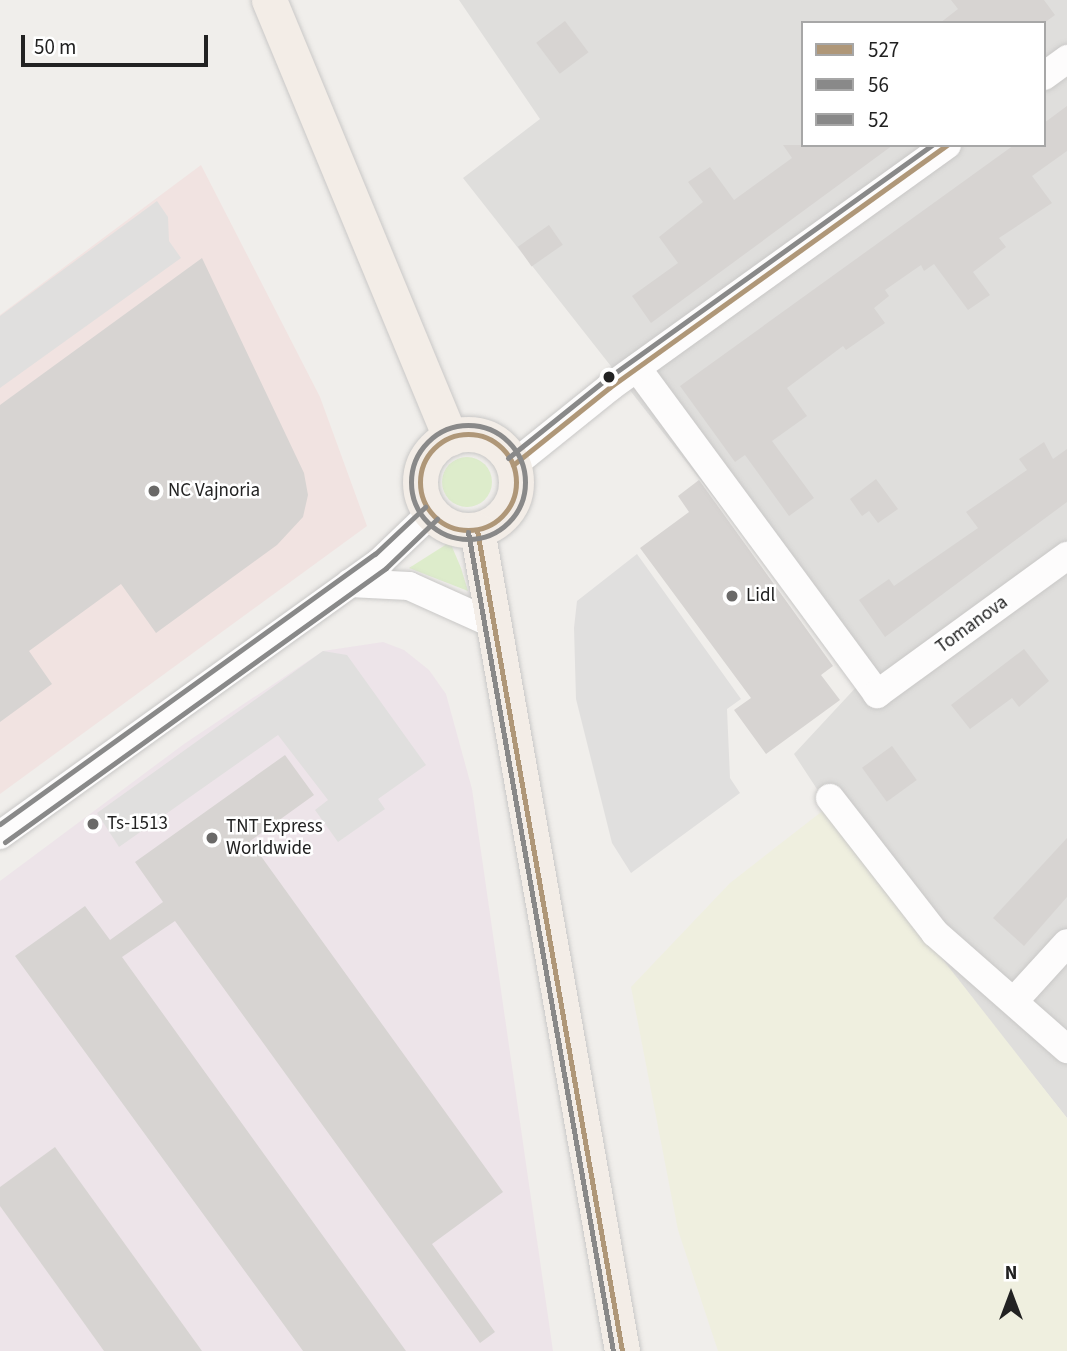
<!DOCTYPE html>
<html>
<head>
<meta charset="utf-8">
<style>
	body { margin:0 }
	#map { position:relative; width:1067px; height:1351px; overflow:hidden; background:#f0eeeb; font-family:"Source Sans 3",sans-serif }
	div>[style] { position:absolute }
	.residential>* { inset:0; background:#dfdedc }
	.commercial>* { inset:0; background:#f1e3e1 }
	.industrial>* { inset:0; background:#ede4e9 }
	.farmland>* { inset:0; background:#efefdf }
	.grass>* { inset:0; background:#ddeccb }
	.round { border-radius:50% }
	.parking>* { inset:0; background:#e0dfde }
	.building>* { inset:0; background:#d7d4d2; transform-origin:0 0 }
	.roads { filter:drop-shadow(0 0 2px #c9c8c7) drop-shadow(0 0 2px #c9c8c7) }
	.minor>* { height:28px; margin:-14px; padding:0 14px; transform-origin:14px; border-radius:14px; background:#fdfcfc }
	.major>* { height:35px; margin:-17.5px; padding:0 17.5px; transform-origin:17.5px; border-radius:17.5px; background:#f3ede7 }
	.major>.ring { margin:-17.5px; padding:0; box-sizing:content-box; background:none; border:35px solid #f3ede7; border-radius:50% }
	.bus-1>* { height:5px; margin:-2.5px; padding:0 2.5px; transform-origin:2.5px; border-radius:2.5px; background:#af9778 }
	.bus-1>.ring { margin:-2.5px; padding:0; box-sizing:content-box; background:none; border:5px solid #af9778; border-radius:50% }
	.bus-2>* { height:5px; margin:-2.5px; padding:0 2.5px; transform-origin:2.5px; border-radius:2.5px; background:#898989 }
	.bus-2>.ring { margin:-2.5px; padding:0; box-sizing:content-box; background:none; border:5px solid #898989; border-radius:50% }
	.bus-3>* { height:5px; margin:-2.5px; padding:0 2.5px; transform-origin:2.5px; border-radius:2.5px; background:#898989 }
	.dots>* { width:19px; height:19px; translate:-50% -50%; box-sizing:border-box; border:4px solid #fff; border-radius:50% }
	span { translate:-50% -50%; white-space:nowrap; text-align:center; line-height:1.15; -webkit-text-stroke:5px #fff; paint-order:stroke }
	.poi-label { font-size:19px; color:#222 }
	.left { translate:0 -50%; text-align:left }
	.street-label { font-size:19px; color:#222 }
	.legend { position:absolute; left:801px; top:21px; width:245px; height:126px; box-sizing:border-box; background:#fff; border:2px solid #a7a7a7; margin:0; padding:9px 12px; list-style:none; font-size:21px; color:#222 }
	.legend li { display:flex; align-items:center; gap:14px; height:35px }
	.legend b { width:35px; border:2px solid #a7a7a7 }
	.north { position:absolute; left:976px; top:1260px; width:70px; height:70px; -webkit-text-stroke:5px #fff; paint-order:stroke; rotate:0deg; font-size:19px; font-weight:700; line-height:28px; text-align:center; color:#222 }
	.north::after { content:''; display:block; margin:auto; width:24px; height:32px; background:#222; clip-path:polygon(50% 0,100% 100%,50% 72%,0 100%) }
	.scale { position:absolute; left:21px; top:35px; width:187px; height:32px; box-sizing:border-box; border:4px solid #222; border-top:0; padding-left:9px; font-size:21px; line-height:24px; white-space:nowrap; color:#222; -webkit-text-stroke:5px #fff; paint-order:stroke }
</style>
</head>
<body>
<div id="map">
	<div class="residential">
		<i style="clip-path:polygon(evenodd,459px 0,1067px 0,1067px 1118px,874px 876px,794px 754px,860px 683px,463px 178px,540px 119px,459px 0,803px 23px,1044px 23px,1044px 145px,803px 145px,803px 23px)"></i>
	</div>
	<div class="commercial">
		<i style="clip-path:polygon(201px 165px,320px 397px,367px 526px,0 794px,0 315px)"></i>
	</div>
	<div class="industrial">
		<i style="clip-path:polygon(383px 642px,404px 650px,429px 670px,446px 694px,472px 789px,553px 1351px,0 1351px,0 881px,184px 744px,323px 651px)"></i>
	</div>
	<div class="farmland">
		<i style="clip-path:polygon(825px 809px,1067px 1118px,1067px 1351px,718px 1351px,678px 1230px,631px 987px,730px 883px)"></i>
	</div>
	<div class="grass">
		<i class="round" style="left:442px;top:457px;width:50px;height:50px"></i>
		<i style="clip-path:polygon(450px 542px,461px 568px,468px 591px,409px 568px)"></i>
	</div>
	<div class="parking">
		<i style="clip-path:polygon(157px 201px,168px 217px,169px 241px,181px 258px,0 388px,0 316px)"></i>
		<i style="clip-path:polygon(637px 554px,741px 699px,727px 709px,730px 778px,740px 793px,631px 873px,612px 843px,576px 699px,574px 628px,577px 601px)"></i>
		<i style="clip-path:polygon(323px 651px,347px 655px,426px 765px,378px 799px,385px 809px,338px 842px,315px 810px,328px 800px,278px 735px,119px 847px,97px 813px)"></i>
	</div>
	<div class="building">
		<i style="clip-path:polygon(951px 0,1044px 0,1055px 15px,1044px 23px,940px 23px,958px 9px)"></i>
		<i style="left:565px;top:21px;width:39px;height:36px;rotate:53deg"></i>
		<i style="clip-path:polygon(1067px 106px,1067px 151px,1032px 176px,1052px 203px,999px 238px,1006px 247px,973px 272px,990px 295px,968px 310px,934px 264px,924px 271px,921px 265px,885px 290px,889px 296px,874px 308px,885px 323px,846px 350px,843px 346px,787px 388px,807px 416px,772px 441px,814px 498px,789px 516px,745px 455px,735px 462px,680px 386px,1014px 145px,1044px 145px,1044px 123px)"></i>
		<i style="clip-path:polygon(783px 145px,893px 145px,651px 323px,632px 296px,678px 263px,659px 237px,703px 202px,688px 182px,710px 167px,734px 200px,792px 158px)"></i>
		<i style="left:549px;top:225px;width:24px;height:38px;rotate:55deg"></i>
		<i style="clip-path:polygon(202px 258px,304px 473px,308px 495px,303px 517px,277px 545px,156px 633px,121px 584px,29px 651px,52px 684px,0 722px,0 405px)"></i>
		<i style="clip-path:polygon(1044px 442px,1053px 459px,1067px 449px,1067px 502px,885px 637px,859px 600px,889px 579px,894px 586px,978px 528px,966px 512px,1027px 470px,1019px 459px)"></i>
		<i style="clip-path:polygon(876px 479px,898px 509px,878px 523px,869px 511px,862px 516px,850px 499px)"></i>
		<i style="clip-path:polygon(699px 480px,833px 666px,821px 675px,840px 700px,766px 754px,734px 710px,751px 698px,640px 548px,689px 512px,678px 496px)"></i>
		<i style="clip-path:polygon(1024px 649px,1049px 681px,1019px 707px,1012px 698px,970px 729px,951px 705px)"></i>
		<i style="left:892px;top:746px;width:42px;height:37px;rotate:54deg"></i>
		<i style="clip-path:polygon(285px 755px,314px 795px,250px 841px,503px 1192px,432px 1244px,495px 1332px,480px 1343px,175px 921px,122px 957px,406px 1351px,303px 1351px,15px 956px,85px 906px,110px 940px,163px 902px,135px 862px)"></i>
		<i style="clip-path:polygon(1067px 838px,1067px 897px,1024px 946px,993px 918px)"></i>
		<i style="clip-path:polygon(55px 1147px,202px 1351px,104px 1351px,0 1206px,0 1187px)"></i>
	</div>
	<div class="roads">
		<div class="minor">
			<i style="left:1044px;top:76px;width:29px;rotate:-36deg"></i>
			<i style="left:637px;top:368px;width:405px;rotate:53.6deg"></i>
			<i style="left:877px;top:694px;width:235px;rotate:-36deg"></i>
			<i style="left:513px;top:465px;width:124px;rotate:-38.8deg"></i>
			<i style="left:610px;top:387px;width:415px;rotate:-35.7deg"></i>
			<i style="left:350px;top:583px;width:59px;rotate:2.9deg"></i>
			<i style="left:409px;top:586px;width:92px;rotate:24.3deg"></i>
			<i style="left:830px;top:798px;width:171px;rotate:52.1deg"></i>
			<i style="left:935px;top:933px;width:176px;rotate:41.3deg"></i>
			<i style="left:0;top:835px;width:469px;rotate:-35.7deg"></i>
			<i style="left:381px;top:561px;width:69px;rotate:-43.8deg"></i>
			<i style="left:1015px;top:1000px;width:77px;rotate:-47.6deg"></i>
		</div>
		<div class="major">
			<i style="left:269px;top:0;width:474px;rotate:67.5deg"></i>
			<i class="ring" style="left:420px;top:434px;width:61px;height:61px"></i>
			<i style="left:477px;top:530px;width:834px;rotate:79.98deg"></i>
		</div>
	</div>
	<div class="bus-1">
		<i class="ring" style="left:420px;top:434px;width:91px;height:91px"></i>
		<i style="left:513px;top:465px;width:124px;rotate:-38.8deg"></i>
		<i style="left:610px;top:387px;width:415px;rotate:-35.7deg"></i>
		<i style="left:477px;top:530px;width:834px;rotate:79.98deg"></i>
	</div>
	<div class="bus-2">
		<i class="ring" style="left:411px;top:425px;width:109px;height:109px"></i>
		<i style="left:468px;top:532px;width:832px;rotate:79.96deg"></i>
		<i style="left:5px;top:842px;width:469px;rotate:-35.7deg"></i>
		<i style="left:386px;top:568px;width:71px;rotate:-43.9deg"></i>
	</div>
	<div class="bus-3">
		<i style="left:508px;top:458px;width:124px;rotate:-38.8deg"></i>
		<i style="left:605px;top:380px;width:403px;rotate:-35.7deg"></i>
		<i style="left:0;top:824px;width:462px;rotate:-35.8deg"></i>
		<i style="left:375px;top:554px;width:69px;rotate:-43.2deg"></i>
	</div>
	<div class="dots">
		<i style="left:609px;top:377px;background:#222"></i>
		<i style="left:154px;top:491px;background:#6a6968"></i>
		<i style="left:732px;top:596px;background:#6a6968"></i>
		<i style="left:93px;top:824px;background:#6a6968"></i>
		<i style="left:212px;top:838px;background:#6a6968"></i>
	</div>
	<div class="poi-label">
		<span class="left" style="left:168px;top:491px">NC Vajnoria</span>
		<span class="left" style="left:746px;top:596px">Lidl</span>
		<span class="left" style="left:107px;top:824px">Ts-1513</span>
		<span class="left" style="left:226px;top:838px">TNT Express<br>Worldwide</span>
	</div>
	<div class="street-label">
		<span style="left:972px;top:625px;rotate:-36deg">Tomanova</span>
	</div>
	<ul class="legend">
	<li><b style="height:9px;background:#af9778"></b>527</li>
	<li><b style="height:9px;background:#898989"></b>56</li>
	<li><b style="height:9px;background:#898989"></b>52</li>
	</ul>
	<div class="north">N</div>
	<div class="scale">50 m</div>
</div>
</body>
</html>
